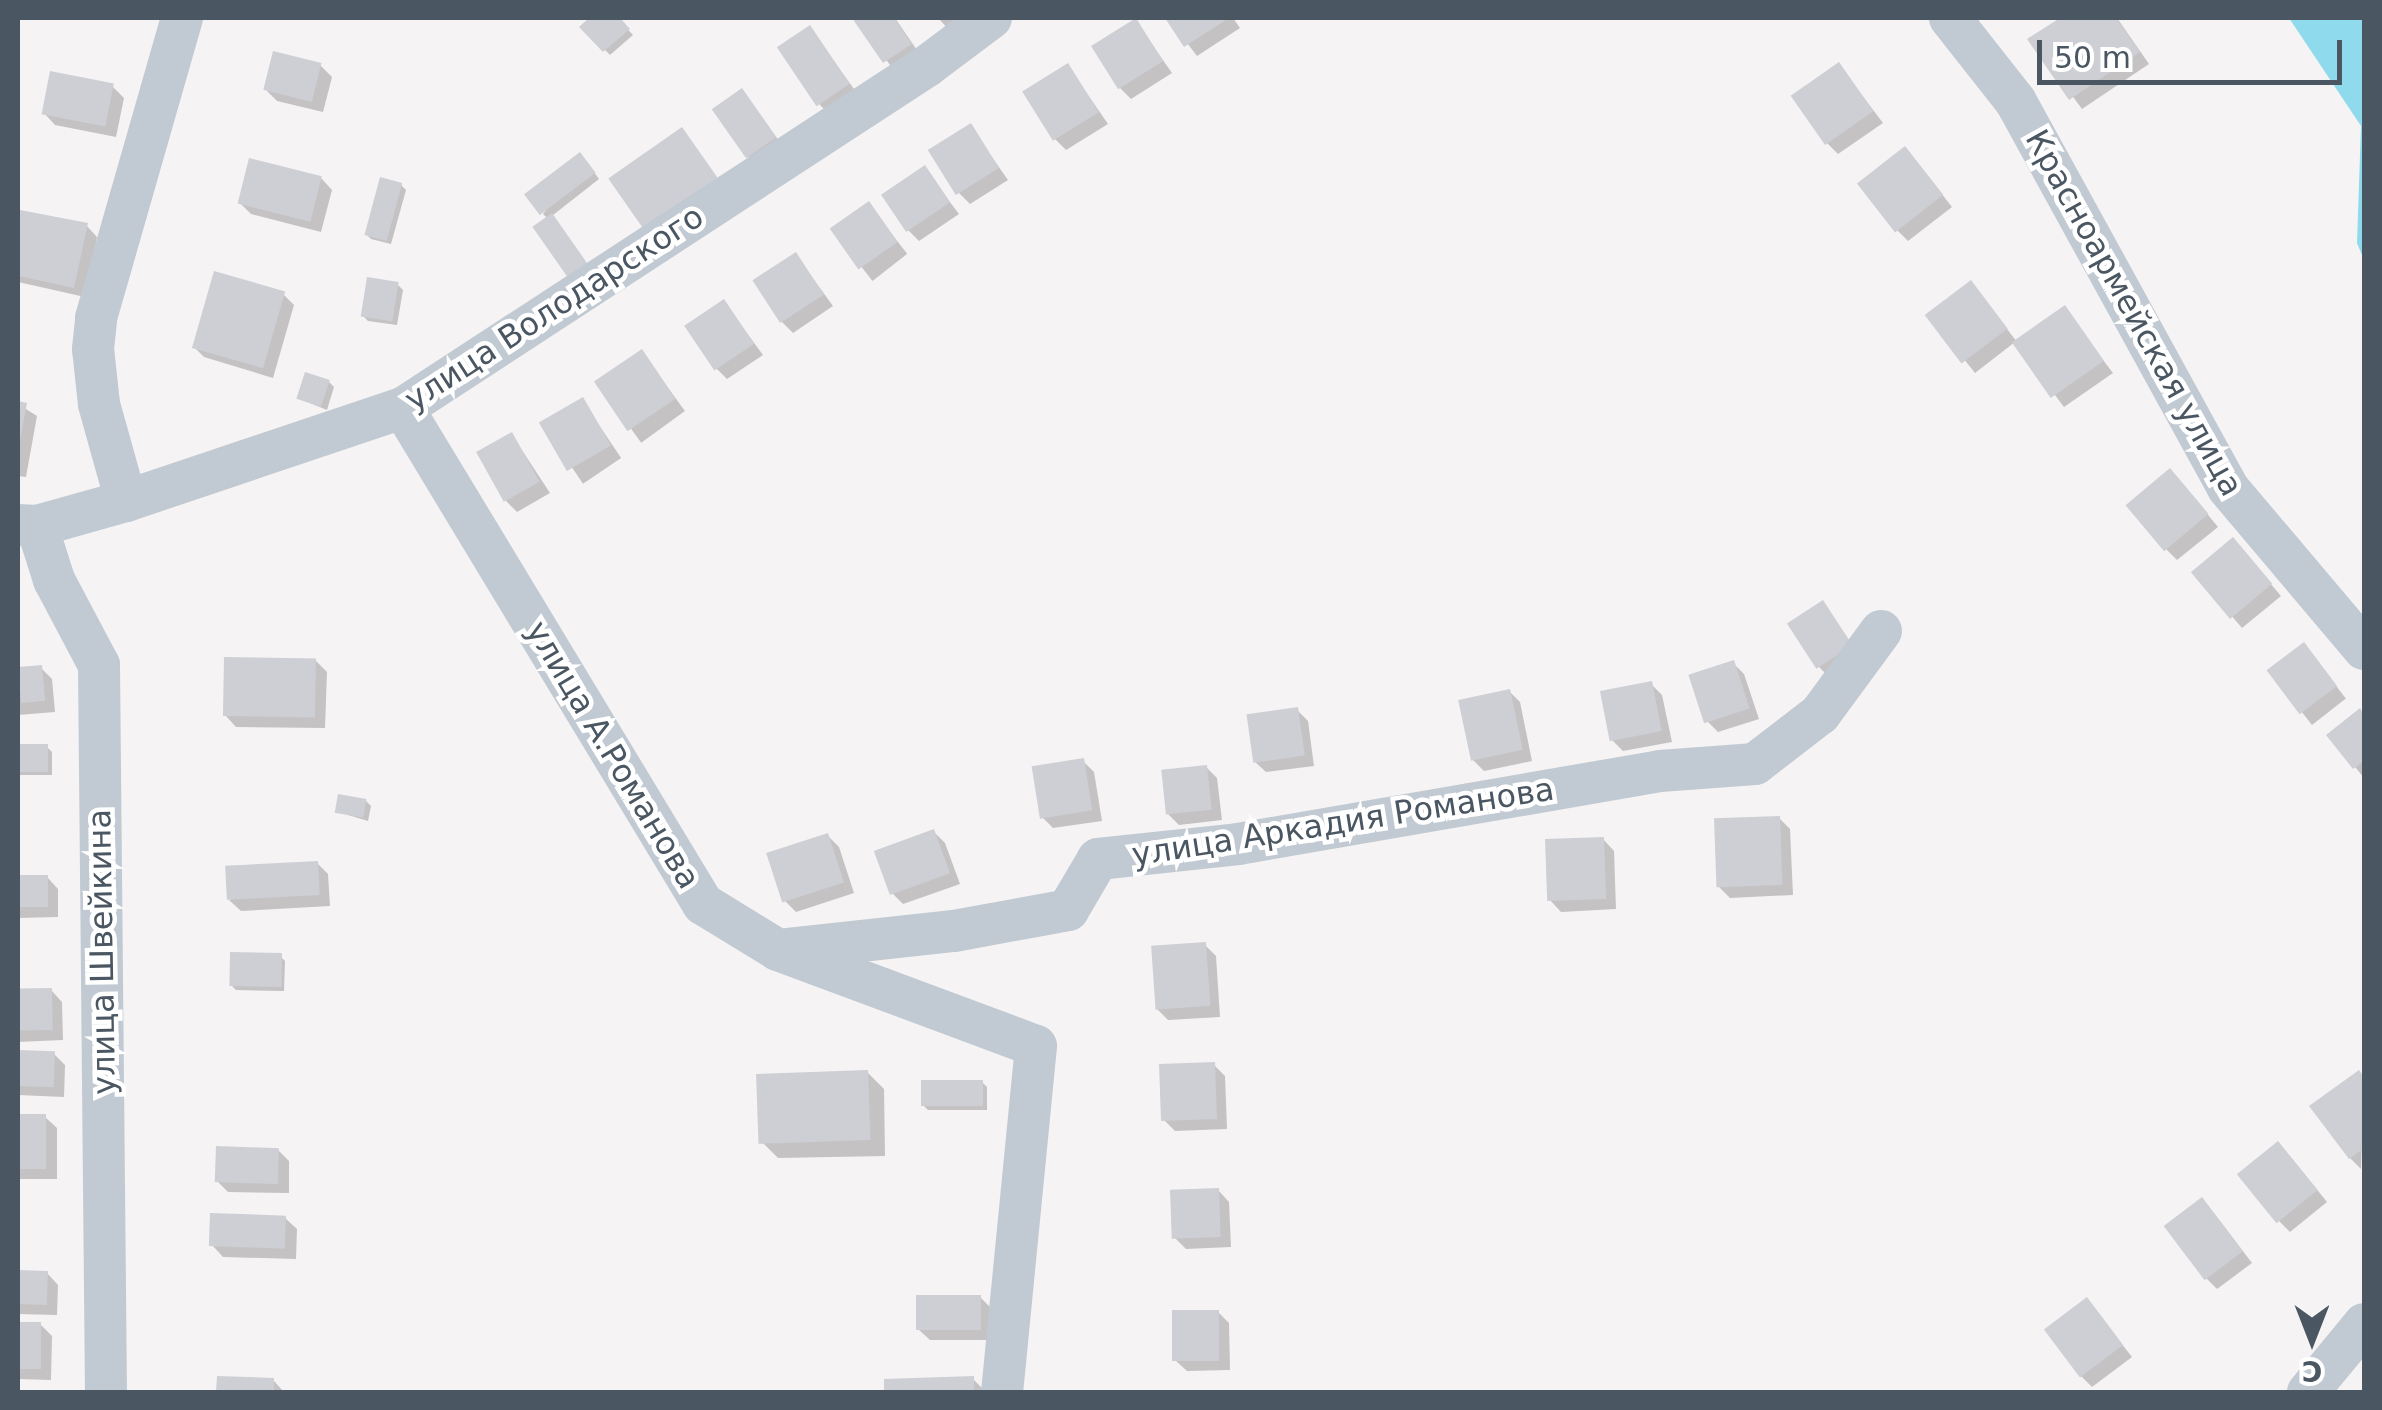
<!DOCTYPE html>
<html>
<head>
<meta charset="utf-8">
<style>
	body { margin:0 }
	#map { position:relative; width:2382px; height:1410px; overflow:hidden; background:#f5f3f3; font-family:"DejaVu Sans",sans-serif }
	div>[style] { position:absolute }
	.water>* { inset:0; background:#90daee }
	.shadow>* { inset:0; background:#0003; transform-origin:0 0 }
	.building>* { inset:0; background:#cdcfd5; transform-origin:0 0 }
	.street>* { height:42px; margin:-21px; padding:0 21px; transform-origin:21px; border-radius:21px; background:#c1cad2 }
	span { translate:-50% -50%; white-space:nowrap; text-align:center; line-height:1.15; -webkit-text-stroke:9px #fff; paint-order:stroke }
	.street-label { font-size:32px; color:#4a5661 }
	.frame { position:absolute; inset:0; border:20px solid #4a5661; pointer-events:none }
	.north { position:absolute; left:2262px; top:1290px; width:100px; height:100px; -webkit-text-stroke:8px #fff; paint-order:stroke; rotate:180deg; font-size:28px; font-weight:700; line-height:40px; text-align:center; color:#4a5661 }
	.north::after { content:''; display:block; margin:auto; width:35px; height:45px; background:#4a5661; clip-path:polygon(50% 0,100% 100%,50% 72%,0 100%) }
	.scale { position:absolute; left:2037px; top:40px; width:305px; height:45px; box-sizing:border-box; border:5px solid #4a5661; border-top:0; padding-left:12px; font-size:30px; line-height:35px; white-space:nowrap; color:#4a5661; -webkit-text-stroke:8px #fff; paint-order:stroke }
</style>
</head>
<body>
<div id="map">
	<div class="water">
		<i style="clip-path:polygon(2289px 18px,2364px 18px,2364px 260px,2357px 243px,2361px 126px)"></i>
	</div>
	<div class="shadow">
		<i style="clip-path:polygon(593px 18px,617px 18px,633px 35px,610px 55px,583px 27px)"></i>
		<i style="clip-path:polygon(855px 18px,895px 18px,921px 56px,896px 73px)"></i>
		<i style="clip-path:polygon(938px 18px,971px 18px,952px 33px)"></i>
		<i style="clip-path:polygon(1168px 18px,1233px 18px,1240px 28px,1197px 56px)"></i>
		<i style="clip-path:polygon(2064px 18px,2117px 18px,2149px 64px,2082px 109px,2031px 40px)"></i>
		<i style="clip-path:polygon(1135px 20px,1172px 73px,1131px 99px,1120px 88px)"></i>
		<i style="clip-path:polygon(810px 28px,859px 96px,831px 116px,820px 105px)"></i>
		<i style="clip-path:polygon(1839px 65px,1883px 123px,1838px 154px,1827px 143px)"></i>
		<i style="clip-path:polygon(321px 66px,332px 77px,323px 112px,277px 101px,266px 90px)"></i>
		<i style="clip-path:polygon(1068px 66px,1108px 124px,1066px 150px,1055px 139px)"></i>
		<i style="clip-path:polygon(113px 87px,124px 98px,116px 137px,55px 125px,44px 113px)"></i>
		<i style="clip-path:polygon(742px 91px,785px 149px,758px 167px,747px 156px)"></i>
		<i style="clip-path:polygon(970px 126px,1008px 180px,970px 204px,959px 193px)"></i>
		<i style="clip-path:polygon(585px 160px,599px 179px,548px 219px,543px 214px)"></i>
		<i style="clip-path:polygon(1916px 161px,1952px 207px,1908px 241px,1897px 230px)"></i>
		<i style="clip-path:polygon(924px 168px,959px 214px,919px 241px,908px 230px)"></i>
		<i style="clip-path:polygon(321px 178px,332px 190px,321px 232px,251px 214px,240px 203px)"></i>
		<i style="clip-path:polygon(401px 185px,406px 190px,391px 244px,371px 239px,366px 234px)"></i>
		<i style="left:869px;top:205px;width:62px;height:44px;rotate:52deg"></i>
		<i style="clip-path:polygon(22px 212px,86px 225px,97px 237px,85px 297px,18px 282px)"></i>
		<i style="clip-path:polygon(796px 255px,833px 306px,793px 333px,782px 322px)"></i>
		<i style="clip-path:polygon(398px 285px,403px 290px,397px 325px,368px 321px,363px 316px)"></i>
		<i style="clip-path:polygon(283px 294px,294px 305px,273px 378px,204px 357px,193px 346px)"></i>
		<i style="clip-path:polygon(1981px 295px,2017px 342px,2064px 309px,2113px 373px,2064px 407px,2015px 342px,1975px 373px,1929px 315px)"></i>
		<i style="clip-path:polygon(724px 302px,763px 355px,727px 379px,716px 368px)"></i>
		<i style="left:642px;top:352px;width:73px;height:54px;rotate:54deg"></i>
		<i style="clip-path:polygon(329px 382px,334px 387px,327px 410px,300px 399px)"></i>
		<i style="left:582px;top:400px;width:70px;height:46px;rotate:56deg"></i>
		<i style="clip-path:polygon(18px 404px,37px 416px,26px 477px,18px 476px)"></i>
		<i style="clip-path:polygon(512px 435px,550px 493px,517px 512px,506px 501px)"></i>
		<i style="clip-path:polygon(2181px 482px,2218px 527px,2177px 560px,2166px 549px)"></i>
		<i style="clip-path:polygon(2243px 551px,2281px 596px,2242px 628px,2194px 572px)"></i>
		<i style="clip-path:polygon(1823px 603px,1861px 657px,1830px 678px,1819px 667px)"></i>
		<i style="left:2304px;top:645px;width:68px;height:43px;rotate:52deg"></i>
		<i style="clip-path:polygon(315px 660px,327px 672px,325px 728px,236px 727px,225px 715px)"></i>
		<i style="clip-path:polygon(1733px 663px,1744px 674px,1759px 719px,1718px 732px,1707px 721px)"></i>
		<i style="clip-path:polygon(41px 668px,52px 679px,55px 712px,18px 715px,18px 670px)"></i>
		<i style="clip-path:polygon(1651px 684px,1662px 695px,1672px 742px,1623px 751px,1612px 740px)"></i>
		<i style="clip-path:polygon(1509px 691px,1520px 702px,1532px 761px,1484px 771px,1473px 760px)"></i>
		<i style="clip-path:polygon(1297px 710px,1308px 721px,1314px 766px,1266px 772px,1254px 761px)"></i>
		<i style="clip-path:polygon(2360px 712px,2364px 717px,2364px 778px,2329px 735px)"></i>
		<i style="clip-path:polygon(18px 747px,47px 747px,52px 752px,52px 775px,18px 775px)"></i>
		<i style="clip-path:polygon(1083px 761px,1094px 772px,1102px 821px,1053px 828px,1042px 817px)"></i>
		<i style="clip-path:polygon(1206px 767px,1217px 778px,1222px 820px,1179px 825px,1168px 814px)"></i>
		<i style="clip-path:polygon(366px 801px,371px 806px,368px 821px,338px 812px)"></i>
		<i style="clip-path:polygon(1779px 818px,1790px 829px,1793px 895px,1730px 898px,1719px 887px)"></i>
		<i style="clip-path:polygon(934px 832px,945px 843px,960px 884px,903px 904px,892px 893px)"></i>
		<i style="clip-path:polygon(828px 836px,839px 847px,854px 893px,796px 912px,785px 901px)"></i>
		<i style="clip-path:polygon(1603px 839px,1614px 851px,1616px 909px,1561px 912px,1550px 900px)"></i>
		<i style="clip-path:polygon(317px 863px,328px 874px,330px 906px,241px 911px,229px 900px)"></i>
		<i style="clip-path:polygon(47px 877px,58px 889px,58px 917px,18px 918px,18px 878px)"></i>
		<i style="clip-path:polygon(1205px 945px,1216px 956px,1220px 1017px,1168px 1020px,1157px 1009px)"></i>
		<i style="clip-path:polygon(280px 956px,285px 961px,284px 991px,236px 990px,231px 985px)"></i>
		<i style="clip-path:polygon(51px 990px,62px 1002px,63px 1040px,18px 1042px,18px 991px)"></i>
		<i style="clip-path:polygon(18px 1052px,54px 1054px,65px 1065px,64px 1097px,18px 1095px)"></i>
		<i style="clip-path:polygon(1214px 1065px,1225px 1076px,1227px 1129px,1175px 1131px,1164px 1120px)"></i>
		<i style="clip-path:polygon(867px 1072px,884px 1089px,885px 1156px,778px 1158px,761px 1141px)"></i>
		<i style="clip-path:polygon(2359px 1073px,2364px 1078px,2361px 1169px,2350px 1158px)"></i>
		<i style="clip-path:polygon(982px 1082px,987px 1087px,987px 1110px,928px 1110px,923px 1105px)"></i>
		<i style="clip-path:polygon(18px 1117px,45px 1117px,57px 1128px,57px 1179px,18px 1179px)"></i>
		<i style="clip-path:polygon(278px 1150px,289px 1161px,289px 1193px,228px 1192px,217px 1181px)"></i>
		<i style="clip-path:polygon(2289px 1155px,2327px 1202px,2290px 1232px,2279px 1221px)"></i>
		<i style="clip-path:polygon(1218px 1190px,1229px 1202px,1231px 1247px,1186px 1249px,1175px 1238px)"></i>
		<i style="clip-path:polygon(2213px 1212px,2252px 1263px,2217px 1289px,2206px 1278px)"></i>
		<i style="clip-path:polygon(285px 1218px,297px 1229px,296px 1259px,223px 1257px,212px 1245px)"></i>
		<i style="clip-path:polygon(18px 1273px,47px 1273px,58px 1285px,57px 1315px,18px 1314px)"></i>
		<i style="clip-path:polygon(980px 1297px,991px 1308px,991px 1340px,930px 1340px,918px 1329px)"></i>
		<i style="clip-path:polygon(2087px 1300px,2132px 1357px,2092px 1387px,2081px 1376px)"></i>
		<i style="clip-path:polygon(1218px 1312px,1229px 1323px,1230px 1370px,1187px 1371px,1175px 1360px)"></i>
		<i style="clip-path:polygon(18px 1324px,40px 1324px,52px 1336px,51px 1380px,18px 1379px)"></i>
		<i style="clip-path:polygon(219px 1378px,273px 1380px,284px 1392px,218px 1392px)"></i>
		<i style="clip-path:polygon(973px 1379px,986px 1392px,887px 1392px,886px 1382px)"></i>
	</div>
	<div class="building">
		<i style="clip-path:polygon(589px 18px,620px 18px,630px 29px,603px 52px,579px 27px)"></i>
		<i style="clip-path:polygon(852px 18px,894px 18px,912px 44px,883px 63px)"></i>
		<i style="left:1136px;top:18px;width:51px;height:53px;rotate:58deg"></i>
		<i style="clip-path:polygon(1165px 18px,1229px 18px,1184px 47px)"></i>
		<i style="clip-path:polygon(2060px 18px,2116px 18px,2140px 52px,2069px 100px,2027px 39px)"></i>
		<i style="left:810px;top:25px;width:71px;height:40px;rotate:56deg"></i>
		<i style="left:273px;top:51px;width:50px;height:40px;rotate:14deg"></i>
		<i style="left:1839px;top:62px;width:60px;height:59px;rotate:55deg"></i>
		<i style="left:1068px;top:63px;width:58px;height:54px;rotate:58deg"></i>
		<i style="left:50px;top:71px;width:65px;height:44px;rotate:11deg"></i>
		<i style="left:742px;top:88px;width:60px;height:37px;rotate:55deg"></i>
		<i style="left:971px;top:123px;width:53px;height:51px;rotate:58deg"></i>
		<i style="left:682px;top:127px;width:62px;height:90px;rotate:55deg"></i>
		<i style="left:1905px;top:146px;width:62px;height:61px;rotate:52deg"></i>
		<i style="left:580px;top:152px;width:26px;height:70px;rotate:53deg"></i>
		<i style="left:249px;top:158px;width:75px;height:47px;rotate:14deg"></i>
		<i style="left:925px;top:165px;width:45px;height:53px;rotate:56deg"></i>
		<i style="left:380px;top:177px;width:23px;height:60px;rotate:15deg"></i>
		<i style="left:869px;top:201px;width:50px;height:48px;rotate:55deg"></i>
		<i style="clip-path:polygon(20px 210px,88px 223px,74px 288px,18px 276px)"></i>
		<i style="left:552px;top:213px;width:64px;height:24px;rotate:55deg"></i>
		<i style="left:796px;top:252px;width:51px;height:52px;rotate:57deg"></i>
		<i style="left:214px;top:271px;width:74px;height:80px;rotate:16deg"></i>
		<i style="left:367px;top:277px;width:32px;height:40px;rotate:9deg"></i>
		<i style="left:1971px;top:280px;width:61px;height:58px;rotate:53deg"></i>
		<i style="left:724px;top:299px;width:54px;height:48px;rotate:56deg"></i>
		<i style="left:2065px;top:305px;width:68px;height:65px;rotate:55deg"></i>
		<i style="left:642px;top:349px;width:60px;height:58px;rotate:56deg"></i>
		<i style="left:305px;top:372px;width:26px;height:28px;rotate:18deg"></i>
		<i style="left:583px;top:397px;width:56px;height:51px;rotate:60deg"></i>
		<i style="clip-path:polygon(18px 401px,27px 403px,19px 446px,18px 446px)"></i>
		<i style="left:512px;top:432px;width:57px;height:41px;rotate:61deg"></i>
		<i style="left:2170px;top:468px;width:60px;height:58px;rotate:50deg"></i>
		<i style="left:2233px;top:537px;width:61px;height:55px;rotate:50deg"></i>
		<i style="left:1823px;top:600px;width:54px;height:43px;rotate:57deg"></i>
		<i style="left:2304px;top:642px;width:55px;height:47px;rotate:53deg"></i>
		<i style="left:224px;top:657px;width:92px;height:59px;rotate:1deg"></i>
		<i style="left:1734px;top:660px;width:51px;height:48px;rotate:72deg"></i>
		<i style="left:42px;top:665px;width:36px;height:24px;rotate:85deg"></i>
		<i style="left:1652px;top:681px;width:51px;height:53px;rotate:79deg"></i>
		<i style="left:1510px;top:689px;width:62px;height:53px;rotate:78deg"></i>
		<i style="left:1298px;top:707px;width:49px;height:52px;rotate:82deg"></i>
		<i style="clip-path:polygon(2360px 708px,2364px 715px,2364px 761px,2353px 769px,2326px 735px)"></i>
		<i style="left:18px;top:744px;width:30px;height:28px"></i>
		<i style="left:1084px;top:758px;width:53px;height:53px;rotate:81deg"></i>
		<i style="left:1207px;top:765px;width:45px;height:46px;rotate:84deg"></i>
		<i style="left:338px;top:794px;width:29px;height:19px;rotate:10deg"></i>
		<i style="left:1780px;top:816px;width:69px;height:66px;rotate:88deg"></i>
		<i style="left:934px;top:829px;width:47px;height:64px;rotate:70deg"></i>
		<i style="left:828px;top:833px;width:52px;height:65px;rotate:72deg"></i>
		<i style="left:1604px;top:837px;width:62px;height:59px;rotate:88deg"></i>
		<i style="left:318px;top:861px;width:34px;height:93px;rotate:87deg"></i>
		<i style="left:48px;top:875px;width:32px;height:30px;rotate:90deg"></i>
		<i style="left:1206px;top:942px;width:64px;height:55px;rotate:86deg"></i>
		<i style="left:230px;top:952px;width:52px;height:34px;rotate:1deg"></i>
		<i style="left:52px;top:988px;width:42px;height:34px;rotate:89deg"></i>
		<i style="left:18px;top:1050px;width:37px;height:36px;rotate:2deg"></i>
		<i style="left:1215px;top:1062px;width:57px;height:56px;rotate:88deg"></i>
		<i style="left:868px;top:1070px;width:70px;height:112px;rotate:88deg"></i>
		<i style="clip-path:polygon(2359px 1070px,2364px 1077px,2364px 1148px,2349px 1159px,2309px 1106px)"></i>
		<i style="left:921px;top:1080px;width:62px;height:26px"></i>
		<i style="left:18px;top:1114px;width:28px;height:55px"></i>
		<i style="left:2278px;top:1141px;width:63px;height:53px;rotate:51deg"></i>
		<i style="left:216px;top:1146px;width:63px;height:36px;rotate:2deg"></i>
		<i style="left:1219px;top:1188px;width:49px;height:49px;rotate:88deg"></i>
		<i style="left:2202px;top:1197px;width:68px;height:48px;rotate:53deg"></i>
		<i style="left:210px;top:1213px;width:76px;height:33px;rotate:2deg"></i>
		<i style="left:18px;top:1270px;width:30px;height:34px;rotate:2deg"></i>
		<i style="left:916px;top:1295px;width:65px;height:35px"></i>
		<i style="left:2087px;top:1297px;width:60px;height:54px;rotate:53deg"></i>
		<i style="left:1172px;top:1310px;width:47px;height:51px"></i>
		<i style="left:18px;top:1322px;width:23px;height:47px"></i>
		<i style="clip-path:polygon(217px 1376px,274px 1378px,274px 1392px,216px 1392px)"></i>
		<i style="clip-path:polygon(974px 1376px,974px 1392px,884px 1392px,884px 1379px)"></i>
	</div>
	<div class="street">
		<i style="left:1950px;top:18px;width:107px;rotate:51.8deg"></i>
		<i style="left:2016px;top:102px;width:440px;rotate:61.2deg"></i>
		<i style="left:2228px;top:488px;width:211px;rotate:49.8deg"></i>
		<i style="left:403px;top:408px;width:580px;rotate:58.83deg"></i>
		<i style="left:703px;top:904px;width:88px;rotate:31.5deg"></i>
		<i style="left:778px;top:950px;width:275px;rotate:20.4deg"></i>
		<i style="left:1036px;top:1046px;width:348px;rotate:95.6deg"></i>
		<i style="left:126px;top:501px;width:101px;rotate:-105.6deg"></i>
		<i style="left:99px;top:404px;width:55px;rotate:-96.2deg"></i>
		<i style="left:93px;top:349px;width:31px;rotate:-84deg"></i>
		<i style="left:96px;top:318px;width:312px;rotate:-74deg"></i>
		<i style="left:18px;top:525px;width:19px;rotate:3deg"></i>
		<i style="left:37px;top:526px;width:92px;rotate:-15.7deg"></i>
		<i style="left:126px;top:501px;width:292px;rotate:-18.6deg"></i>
		<i style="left:403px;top:408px;width:626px;rotate:-33.13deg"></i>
		<i style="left:927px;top:66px;width:80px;rotate:-36.9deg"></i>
		<i style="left:37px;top:526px;width:57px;rotate:72.5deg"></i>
		<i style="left:54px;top:580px;width:96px;rotate:62.1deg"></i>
		<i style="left:99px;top:665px;width:727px;rotate:89.45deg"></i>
		<i style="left:788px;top:949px;width:167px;rotate:-6.2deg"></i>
		<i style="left:954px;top:931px;width:116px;rotate:-10.4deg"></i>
		<i style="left:1068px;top:910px;width:59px;rotate:-59.5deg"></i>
		<i style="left:1098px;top:859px;width:141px;rotate:-6.1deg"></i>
		<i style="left:1238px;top:844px;width:428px;rotate:-9.8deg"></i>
		<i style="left:1660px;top:771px;width:95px;rotate:-4.2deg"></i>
		<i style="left:1755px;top:764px;width:82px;rotate:-37.6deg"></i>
		<i style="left:1820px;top:714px;width:103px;rotate:-53.7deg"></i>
		<i style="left:2308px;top:1392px;width:88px;rotate:-50.5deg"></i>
	</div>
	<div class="street-label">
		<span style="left:554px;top:308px;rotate:-33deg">улица Володарского</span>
		<span style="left:2134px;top:313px;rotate:61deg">Красноармейская улица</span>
		<span style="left:613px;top:755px;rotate:59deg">улица А.Романова</span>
		<span style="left:1343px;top:822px;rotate:-9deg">улица Аркадия Романова</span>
		<span style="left:102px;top:952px;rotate:-91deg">улица Швейкина</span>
	</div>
	<div class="frame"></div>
	<div class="north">С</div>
	<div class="scale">50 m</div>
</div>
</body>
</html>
